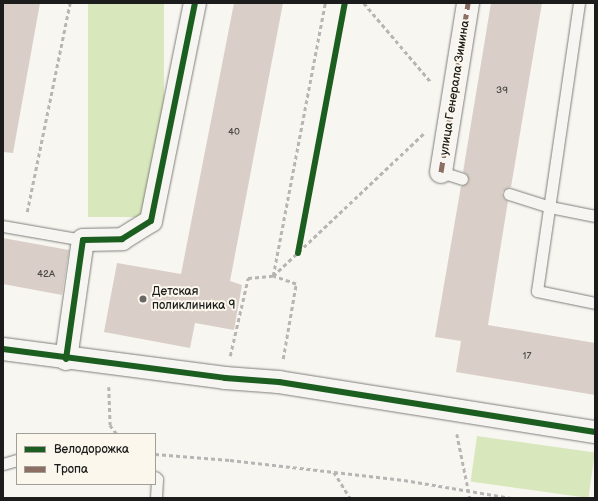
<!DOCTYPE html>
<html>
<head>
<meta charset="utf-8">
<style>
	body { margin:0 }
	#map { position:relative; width:598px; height:501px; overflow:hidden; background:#f8f6f0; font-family:"Balsamiq Sans",sans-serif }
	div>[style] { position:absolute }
	.green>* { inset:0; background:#d9e7bc; transform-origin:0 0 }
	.building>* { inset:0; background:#dacfc8 }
	.path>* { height:2.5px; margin-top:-1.25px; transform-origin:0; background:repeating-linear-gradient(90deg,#b7b6b4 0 4px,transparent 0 7px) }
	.roads { filter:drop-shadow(0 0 1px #7f7e7b) drop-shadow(0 0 1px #7f7e7b) }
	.service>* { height:11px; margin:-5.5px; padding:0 5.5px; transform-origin:5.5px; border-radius:5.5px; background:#f6f5f1 }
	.minor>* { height:22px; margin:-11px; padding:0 11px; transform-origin:11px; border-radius:11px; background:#f6f5f1 }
	.quiet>* { height:5px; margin-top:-2.5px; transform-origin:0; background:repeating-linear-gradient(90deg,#8d6e63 0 10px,transparent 0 15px) }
	.cycleway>* { height:6px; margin:-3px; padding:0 3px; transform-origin:3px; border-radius:3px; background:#1b5e20 }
	.dots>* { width:11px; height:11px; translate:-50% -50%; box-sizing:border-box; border:2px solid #fbf7ec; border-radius:50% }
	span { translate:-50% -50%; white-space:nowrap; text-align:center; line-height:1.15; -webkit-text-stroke:4px #fbf7ec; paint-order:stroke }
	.number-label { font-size:10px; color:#4c4947 }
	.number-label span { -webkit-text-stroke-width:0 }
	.street-label { font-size:12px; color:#1c1c1c }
	.poi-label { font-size:12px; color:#1c1c1c }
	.left { translate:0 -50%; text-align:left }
	.frame { position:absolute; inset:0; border:4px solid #1c1c1c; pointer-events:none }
	.legend { position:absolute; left:16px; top:433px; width:140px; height:52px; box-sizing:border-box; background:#fbf7ec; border:1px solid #a29f99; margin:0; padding:5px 7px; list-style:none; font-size:12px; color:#1c1c1c }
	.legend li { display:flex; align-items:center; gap:8px; height:20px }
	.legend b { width:20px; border:1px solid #a29f99 }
</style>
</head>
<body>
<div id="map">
	<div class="green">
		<i style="left:88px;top:3px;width:76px;height:214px"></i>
		<i style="left:477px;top:436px;width:119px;height:46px;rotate:8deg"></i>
	</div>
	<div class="building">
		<i style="clip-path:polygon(3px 3px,40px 3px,13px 153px,3px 152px)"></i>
		<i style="clip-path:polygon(234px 3px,283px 3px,230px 281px,242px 285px,234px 330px,195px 323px,190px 348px,104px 332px,117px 263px,181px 274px)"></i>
		<i style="clip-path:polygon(491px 3px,542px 3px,511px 187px,502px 192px,504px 198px,508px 201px,488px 325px,595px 343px,595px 395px,456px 372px,461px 341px,435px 337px,461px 186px,469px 181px,467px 175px,463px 172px)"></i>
		<i style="clip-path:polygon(3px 238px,69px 250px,62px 295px,3px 284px)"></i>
	</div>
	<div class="path">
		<i style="left:364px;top:3px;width:104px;rotate:49.7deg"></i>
		<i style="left:27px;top:212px;width:213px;rotate:-78.4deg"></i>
		<i style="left:230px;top:356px;width:80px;rotate:-77deg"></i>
		<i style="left:248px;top:278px;width:25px;rotate:-5deg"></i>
		<i style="left:273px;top:276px;width:278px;rotate:-79.2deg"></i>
		<i style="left:283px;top:359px;width:76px;rotate:-80.2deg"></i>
		<i style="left:296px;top:284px;width:24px;rotate:-161deg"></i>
		<i style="left:273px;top:276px;width:207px;rotate:-43.4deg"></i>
		<i style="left:109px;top:387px;width:38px;rotate:88deg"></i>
		<i style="left:110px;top:425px;width:11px;rotate:52deg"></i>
		<i style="left:457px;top:434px;width:65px;rotate:78.5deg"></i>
		<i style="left:155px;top:454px;width:75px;rotate:4.6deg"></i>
		<i style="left:230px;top:460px;width:175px;rotate:6.6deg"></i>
		<i style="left:404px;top:480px;width:109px;rotate:9.5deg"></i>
		<i style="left:334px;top:472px;width:31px;rotate:58deg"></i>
	</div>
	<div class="roads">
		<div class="service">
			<i style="left:579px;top:3px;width:291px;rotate:98.3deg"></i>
			<i style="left:537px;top:291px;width:59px;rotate:11.7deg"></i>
			<i style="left:441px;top:172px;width:22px;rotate:18deg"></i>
			<i style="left:509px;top:194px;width:43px;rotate:17.6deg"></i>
			<i style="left:550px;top:207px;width:46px;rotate:11.3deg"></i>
			<i style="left:3px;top:226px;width:81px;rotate:9.9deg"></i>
			<i style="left:3px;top:464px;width:15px;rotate:-16deg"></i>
			<i style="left:155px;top:477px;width:3px;rotate:45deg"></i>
			<i style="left:157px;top:479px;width:19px;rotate:93deg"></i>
		</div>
		<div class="minor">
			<i style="left:441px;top:172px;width:171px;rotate:-80.9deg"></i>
			<i style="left:3px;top:349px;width:224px;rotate:7.4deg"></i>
			<i style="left:225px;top:378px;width:54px;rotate:4.2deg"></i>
			<i style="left:279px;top:382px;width:320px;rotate:9deg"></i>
			<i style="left:66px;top:359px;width:120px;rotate:-81.9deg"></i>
			<i style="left:83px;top:240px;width:39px;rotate:-1deg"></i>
			<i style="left:122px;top:239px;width:34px;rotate:-32deg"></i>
			<i style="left:151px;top:221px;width:222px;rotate:-78.6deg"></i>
		</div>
	</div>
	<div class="quiet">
		<i style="left:441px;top:172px;width:171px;rotate:-80.9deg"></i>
	</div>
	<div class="cycleway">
		<i style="left:298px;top:253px;width:254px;rotate:-79.4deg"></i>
		<i style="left:3px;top:349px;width:224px;rotate:7.4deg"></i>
		<i style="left:225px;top:378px;width:54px;rotate:4.2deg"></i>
		<i style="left:279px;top:382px;width:320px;rotate:9deg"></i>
		<i style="left:66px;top:359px;width:120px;rotate:-81.9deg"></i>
		<i style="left:83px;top:240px;width:39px;rotate:-1deg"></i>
		<i style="left:122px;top:239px;width:34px;rotate:-32deg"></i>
		<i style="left:151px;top:221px;width:222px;rotate:-78.6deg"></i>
	</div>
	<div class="dots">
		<i style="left:143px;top:299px;background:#696866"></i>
	</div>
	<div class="number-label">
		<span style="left:502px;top:91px">39</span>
		<span style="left:234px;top:133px">40</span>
		<span style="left:46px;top:275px">42А</span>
		<span style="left:527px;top:357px">17</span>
	</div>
	<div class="street-label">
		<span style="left:455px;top:88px;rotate:-81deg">улица Генерала Зимина</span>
	</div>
	<div class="poi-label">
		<span class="left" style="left:152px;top:299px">Детская<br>поликлиника 9</span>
	</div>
	<div class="frame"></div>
	<ul class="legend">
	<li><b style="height:5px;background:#1b5e20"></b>Велодорожка</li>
	<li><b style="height:5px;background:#8d6e63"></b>Тропа</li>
	</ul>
</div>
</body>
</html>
